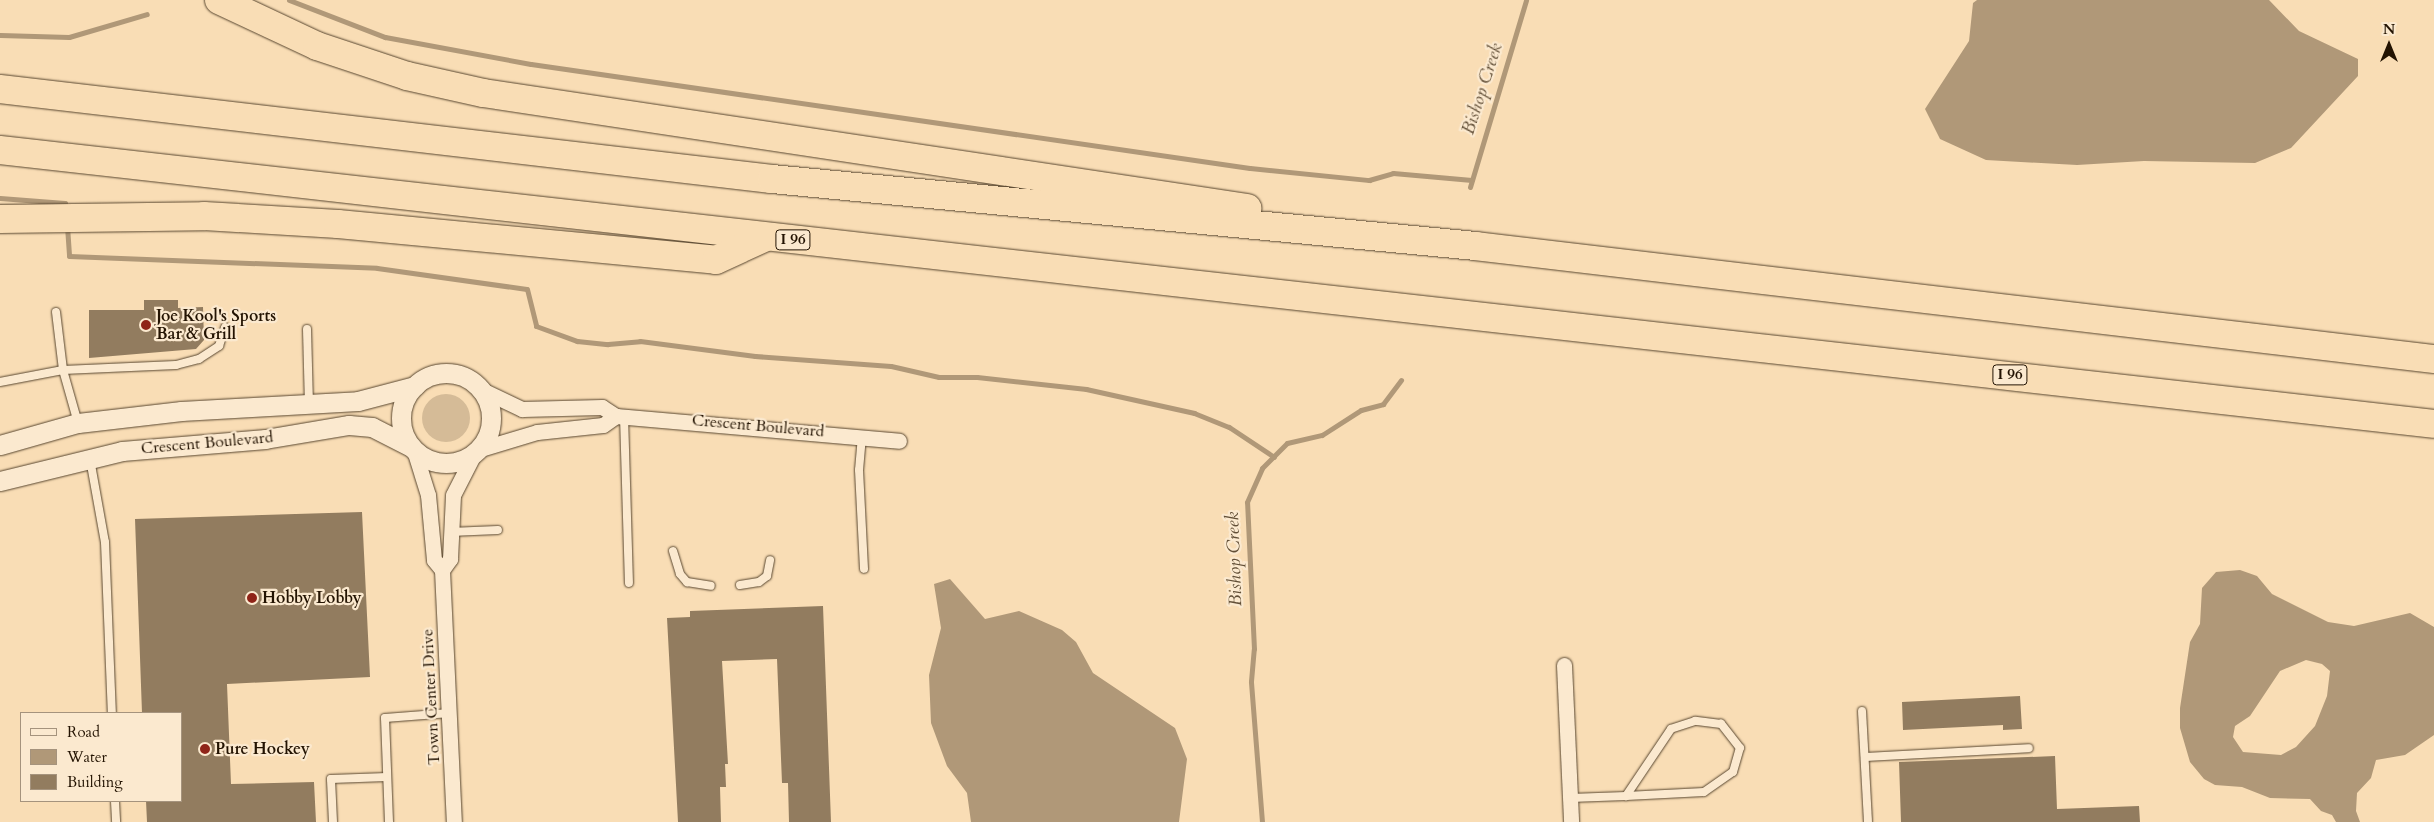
<!DOCTYPE html>
<html>
<head>
<meta charset="utf-8">
<style>
	body { margin:0 }
	#map { position:relative; width:2434px; height:822px; overflow:hidden; background:#f9ddb5; font-family:Cardo,serif }
	div>[style] { position:absolute }
	.green>* { inset:0; background:#d5bb97 }
	.round { border-radius:50% }
	.water>* { inset:0; background:#b09878 }
	.stream>* { height:5px; margin:-2.5px; padding:0 2.5px; transform-origin:2.5px; border-radius:2.5px; background:#b09878 }
	.building>* { inset:0; background:#927c5f }
	.roads { filter:drop-shadow(0 0 1px #58462f) drop-shadow(0 0 1px #58462f) }
	.service>* { height:8px; margin:-4px; padding:0 4px; transform-origin:4px; border-radius:4px; background:#fbe9cf }
	.minor>* { height:15px; margin:-7.5px; padding:0 7.5px; transform-origin:7.5px; border-radius:7.5px; background:#fbe9cf }
	.tertiary>* { height:19px; margin:-9.5px; padding:0 9.5px; transform-origin:9.5px; border-radius:9.5px; background:#fbe9cf }
	.tertiary>.ring { margin:-9.5px; padding:0; box-sizing:content-box; background:none; border:19px solid #fbe9cf; border-radius:50% }
	.motorway>* { height:28px; margin:-14px; padding:0 14px; transform-origin:14px; border-radius:14px; background:#f9ddb5 }
	.dots>* { width:14px; height:14px; translate:-50% -50%; box-sizing:border-box; border:2px solid #fbe9cf; border-radius:50% }
	span { translate:-50% -50%; white-space:nowrap; text-align:center; line-height:1.15; -webkit-text-stroke:4.5px #fbe9cf; paint-order:stroke }
	.shield-label span { padding:1px 4px; background:#fbe9cf; border:1px solid; border-radius:4px; -webkit-text-stroke-width:0 }
	.shield-label { font-size:15px; color:#231302; font-weight:700 }
	.poi-label { font-size:16px; color:#231302; font-weight:700 }
	.left { translate:0 -50%; text-align:left }
	.street-label { font-size:16px; color:#231302 }
	.water-label { font-size:18px; color:#624f37; font-style:italic }
	.legend { position:absolute; left:20px; top:712px; width:162px; height:90px; box-sizing:border-box; background:#fbe9cf; border:1px solid #a5937d; margin:0; padding:6px 9px; list-style:none; font-size:15px; color:#231302 }
	.legend li { display:flex; align-items:center; gap:10px; height:25px }
	.legend b { width:25px; border:1px solid #a5937d }
	.north { position:absolute; left:2364px; top:20px; width:50px; height:50px; -webkit-text-stroke:4px #fbe9cf; paint-order:stroke; rotate:0deg; font-size:14px; font-weight:700; line-height:20px; text-align:center; color:#231302 }
	.north::after { content:''; display:block; margin:auto; width:18px; height:22px; background:#231302; clip-path:polygon(50% 0,100% 100%,50% 72%,0 100%) }
</style>
</head>
<body>
<div id="map">
	<div class="green">
		<i class="round" style="left:422px;top:394px;width:48px;height:48px"></i>
	</div>
	<div class="water">
		<i style="clip-path:polygon(1977px 0,2269px 0,2299px 31px,2358px 59px,2358px 76px,2291px 148px,2255px 163px,2144px 161px,2077px 165px,1986px 160px,1940px 139px,1925px 109px,1969px 41px,1973px 3px)"></i>
		<i style="clip-path:polygon(evenodd,2240px 570px,2257px 576px,2272px 594px,2328px 622px,2354px 626px,2410px 613px,2434px 627px,2434px 735px,2405px 755px,2376px 760px,2371px 778px,2357px 793px,2356px 811px,2360px 822px,2336px 822px,2332px 815px,2321px 811px,2310px 799px,2270px 798px,2242px 787px,2215px 785px,2204px 779px,2190px 762px,2180px 728px,2180px 708px,2190px 642px,2200px 624px,2202px 588px,2216px 572px,2240px 570px,2306px 660px,2322px 664px,2330px 671px,2327px 696px,2315px 726px,2296px 747px,2281px 755px,2243px 752px,2233px 737px,2235px 726px,2250px 716px,2280px 671px,2306px 660px)"></i>
		<i style="clip-path:polygon(950px 579px,985px 619px,1019px 611px,1062px 630px,1076px 642px,1093px 673px,1175px 728px,1187px 759px,1179px 822px,971px 822px,967px 793px,947px 766px,931px 723px,929px 675px,941px 628px,934px 584px)"></i>
	</div>
	<div class="stream">
		<i style="left:289px;top:0;width:103px;rotate:21.1deg"></i>
		<i style="left:385px;top:37px;width:148px;rotate:10.5deg"></i>
		<i style="left:531px;top:64px;width:726px;rotate:8.23deg"></i>
		<i style="left:1250px;top:168px;width:120px;rotate:5.8deg"></i>
		<i style="left:1369px;top:180px;width:25px;rotate:-16deg"></i>
		<i style="left:1393px;top:173px;width:79px;rotate:5.1deg"></i>
		<i style="left:0;top:35px;width:69px;rotate:1.7deg"></i>
		<i style="left:69px;top:37px;width:81px;rotate:-16.4deg"></i>
		<i style="left:1470px;top:187px;width:195px;rotate:-73.3deg"></i>
		<i style="left:0;top:198px;width:65px;rotate:4.4deg"></i>
		<i style="left:65px;top:203px;width:7px;rotate:90deg"></i>
		<i style="left:67px;top:226px;width:30px;rotate:86deg"></i>
		<i style="left:69px;top:256px;width:308px;rotate:2.2deg"></i>
		<i style="left:377px;top:268px;width:151px;rotate:8deg"></i>
		<i style="left:527px;top:289px;width:38px;rotate:76deg"></i>
		<i style="left:536px;top:326px;width:44px;rotate:20.1deg"></i>
		<i style="left:577px;top:341px;width:31px;rotate:6deg"></i>
		<i style="left:608px;top:344px;width:32px;rotate:-5deg"></i>
		<i style="left:640px;top:341px;width:116px;rotate:7.4deg"></i>
		<i style="left:755px;top:356px;width:136px;rotate:4.2deg"></i>
		<i style="left:891px;top:366px;width:49px;rotate:12.9deg"></i>
		<i style="left:939px;top:377px;width:38px"></i>
		<i style="left:977px;top:377px;width:110px;rotate:6.3deg"></i>
		<i style="left:1086px;top:389px;width:111px;rotate:12.5deg"></i>
		<i style="left:1194px;top:413px;width:38px;rotate:22deg"></i>
		<i style="left:1229px;top:427px;width:54px;rotate:33.7deg"></i>
		<i style="left:1262px;top:822px;width:141px;rotate:-94.5deg"></i>
		<i style="left:1251px;top:681px;width:32px;rotate:-85deg"></i>
		<i style="left:1254px;top:649px;width:147px;rotate:-92.7deg"></i>
		<i style="left:1247px;top:502px;width:37px;rotate:-66deg"></i>
		<i style="left:1262px;top:468px;width:35px;rotate:-45deg"></i>
		<i style="left:1287px;top:443px;width:36px;rotate:-13deg"></i>
		<i style="left:1322px;top:435px;width:46px;rotate:-32.7deg"></i>
		<i style="left:1361px;top:410px;width:23px;rotate:-15deg"></i>
		<i style="left:1383px;top:404px;width:30px;rotate:-53deg"></i>
	</div>
	<div class="building">
		<i style="clip-path:polygon(144px 300px,178px 300px,178px 308px,203px 307px,204px 340px,196px 349px,89px 358px,89px 310px,144px 310px)"></i>
		<i style="clip-path:polygon(362px 512px,370px 677px,227px 684px,231px 784px,314px 782px,316px 822px,147px 822px,146px 801px,181px 801px,181px 713px,142px 713px,135px 519px)"></i>
		<i style="clip-path:polygon(823px 606px,831px 822px,789px 822px,788px 783px,782px 783px,777px 659px,722px 661px,728px 764px,725px 764px,726px 787px,720px 787px,721px 822px,678px 822px,667px 618px,690px 617px,690px 611px)"></i>
		<i style="clip-path:polygon(2020px 696px,2022px 729px,2003px 730px,2003px 725px,1903px 730px,1902px 702px)"></i>
		<i style="clip-path:polygon(2055px 756px,2057px 809px,2139px 806px,2140px 822px,1901px 822px,1899px 762px)"></i>
	</div>
	<div class="roads">
		<div class="service">
			<i style="left:56px;top:312px;width:58px;rotate:83.1deg"></i>
			<i style="left:63px;top:370px;width:55px;rotate:74.2deg"></i>
			<i style="left:307px;top:329px;width:75px;rotate:88.5deg"></i>
			<i style="left:0;top:382px;width:64px;rotate:-10.8deg"></i>
			<i style="left:63px;top:370px;width:113px;rotate:-2.5deg"></i>
			<i style="left:176px;top:365px;width:24px;rotate:-15deg"></i>
			<i style="left:199px;top:359px;width:24px;rotate:-33deg"></i>
			<i style="left:219px;top:346px;width:20px;rotate:-72deg"></i>
			<i style="left:624px;top:416px;width:167px;rotate:88.3deg"></i>
			<i style="left:862px;top:436px;width:34px;rotate:95deg"></i>
			<i style="left:859px;top:470px;width:99px;rotate:87.1deg"></i>
			<i style="left:90px;top:459px;width:84px;rotate:79.8deg"></i>
			<i style="left:105px;top:542px;width:171px;rotate:87.7deg"></i>
			<i style="left:450px;top:532px;width:48px;rotate:-2.4deg"></i>
			<i style="left:673px;top:551px;width:24px;rotate:73deg"></i>
			<i style="left:680px;top:574px;width:11px;rotate:49deg"></i>
			<i style="left:687px;top:582px;width:24px;rotate:9deg"></i>
			<i style="left:740px;top:585px;width:19px;rotate:-9deg"></i>
			<i style="left:759px;top:582px;width:10px;rotate:-37deg"></i>
			<i style="left:767px;top:576px;width:16px;rotate:-79deg"></i>
			<i style="left:1862px;top:711px;width:111px;rotate:86.9deg"></i>
			<i style="left:1865px;top:757px;width:164px;rotate:-3.1deg"></i>
			<i style="left:1570px;top:798px;width:56px;rotate:-2deg"></i>
			<i style="left:1626px;top:796px;width:78px;rotate:-2.9deg"></i>
			<i style="left:1704px;top:792px;width:35px;rotate:-35deg"></i>
			<i style="left:1733px;top:772px;width:25px;rotate:-74deg"></i>
			<i style="left:1740px;top:748px;width:31px;rotate:-128deg"></i>
			<i style="left:1721px;top:724px;width:26px;rotate:-173deg"></i>
			<i style="left:1695px;top:721px;width:25px;rotate:162deg"></i>
			<i style="left:1671px;top:729px;width:81px;rotate:123.9deg"></i>
			<i style="left:115px;top:801px;width:21px;rotate:87deg"></i>
			<i style="left:333px;top:822px;width:43px;rotate:-92.7deg"></i>
			<i style="left:331px;top:779px;width:56px;rotate:-2deg"></i>
			<i style="left:389px;top:822px;width:104px;rotate:-92.2deg"></i>
			<i style="left:385px;top:718px;width:65px;rotate:-4.4deg"></i>
		</div>
		<div class="minor">
			<i style="left:480px;top:389px;width:47px;rotate:25.5deg"></i>
			<i style="left:522px;top:409px;width:80px;rotate:-1.4deg"></i>
			<i style="left:602px;top:407px;width:17px;rotate:33deg"></i>
			<i style="left:616px;top:416px;width:284px;rotate:5deg"></i>
			<i style="left:414px;top:450px;width:47px;rotate:72.7deg"></i>
			<i style="left:428px;top:495px;width:65px;rotate:84.7deg"></i>
			<i style="left:434px;top:560px;width:13px;rotate:51deg"></i>
			<i style="left:442px;top:570px;width:252px;rotate:87.3deg"></i>
			<i style="left:477px;top:450px;width:63px;rotate:-16.7deg"></i>
			<i style="left:537px;top:432px;width:66px;rotate:-6.1deg"></i>
			<i style="left:603px;top:425px;width:16px;rotate:-35deg"></i>
			<i style="left:442px;top:570px;width:14px;rotate:-54deg"></i>
			<i style="left:450px;top:559px;width:64px;rotate:-87.3deg"></i>
			<i style="left:453px;top:495px;width:48px;rotate:-62.9deg"></i>
			<i style="left:1564px;top:665px;width:157px;rotate:87.4deg"></i>
		</div>
		<div class="tertiary">
			<i class="ring" style="left:401px;top:373px;width:71px;height:71px"></i>
			<i style="left:0;top:445px;width:81px;rotate:-15.8deg"></i>
			<i style="left:78px;top:423px;width:104px;rotate:-6.6deg"></i>
			<i style="left:181px;top:411px;width:177px;rotate:-3.2deg"></i>
			<i style="left:358px;top:401px;width:59px;rotate:-14.7deg"></i>
			<i style="left:0;top:481px;width:126px;rotate:-13.8deg"></i>
			<i style="left:122px;top:451px;width:144px;rotate:-4.8deg"></i>
			<i style="left:265px;top:439px;width:85px;rotate:-9.5deg"></i>
			<i style="left:349px;top:425px;width:23px;rotate:5deg"></i>
			<i style="left:372px;top:427px;width:44px;rotate:27.1deg"></i>
		</div>
		<div class="motorway">
			<i style="left:219px;top:0;width:108px;rotate:25.1deg"></i>
			<i style="left:317px;top:46px;width:95px;rotate:18.4deg"></i>
			<i style="left:407px;top:76px;width:78px;rotate:12.6deg"></i>
			<i style="left:483px;top:93px;width:773px;rotate:8.56deg"></i>
			<i style="left:0;top:89px;width:777px;rotate:6.65deg"></i>
			<i style="left:772px;top:179px;width:706px;rotate:5.44deg"></i>
			<i style="left:1475px;top:246px;width:966px;rotate:6.72deg"></i>
			<i style="left:0;top:150px;width:2449px;rotate:6.42deg"></i>
			<i style="left:0;top:219px;width:204px;rotate:-0.8deg"></i>
			<i style="left:204px;top:216px;width:134px;rotate:3.4deg"></i>
			<i style="left:338px;top:224px;width:380px;rotate:5.4deg"></i>
			<i style="left:716px;top:260px;width:55px;rotate:-24.7deg"></i>
		</div>
	</div>
	<div class="dots">
		<i style="left:146px;top:325px;background:#8f2418"></i>
		<i style="left:252px;top:598px;background:#8f2418"></i>
		<i style="left:205px;top:749px;background:#8f2418"></i>
	</div>
	<div class="shield-label">
		<span style="left:793px;top:240px">I 96</span>
		<span style="left:2010px;top:375px">I 96</span>
	</div>
	<div class="poi-label">
		<span class="left" style="left:156px;top:325px">Joe Kool's Sports<br>Bar &amp; Grill</span>
		<span class="left" style="left:262px;top:598px">Hobby Lobby</span>
		<span class="left" style="left:215px;top:749px">Pure Hockey</span>
	</div>
	<div class="street-label">
		<span style="left:758px;top:426px;rotate:5deg">Crescent Boulevard</span>
		<span style="left:207px;top:443px;rotate:-5deg">Crescent Boulevard</span>
		<span style="left:431px;top:697px;rotate:-93deg">Town Center Drive</span>
	</div>
	<div class="water-label">
		<span style="left:1483px;top:89px;rotate:-72deg">Bishop Creek</span>
		<span style="left:1235px;top:559px;rotate:-92deg">Bishop Creek</span>
	</div>
	<ul class="legend">
	<li><b style="height:6px;background:#fbe9cf"></b>Road</li>
	<li><b style="height:14px;background:#b09878"></b>Water</li>
	<li><b style="height:14px;background:#927c5f"></b>Building</li>
	</ul>
	<div class="north">N</div>
</div>
</body>
</html>
